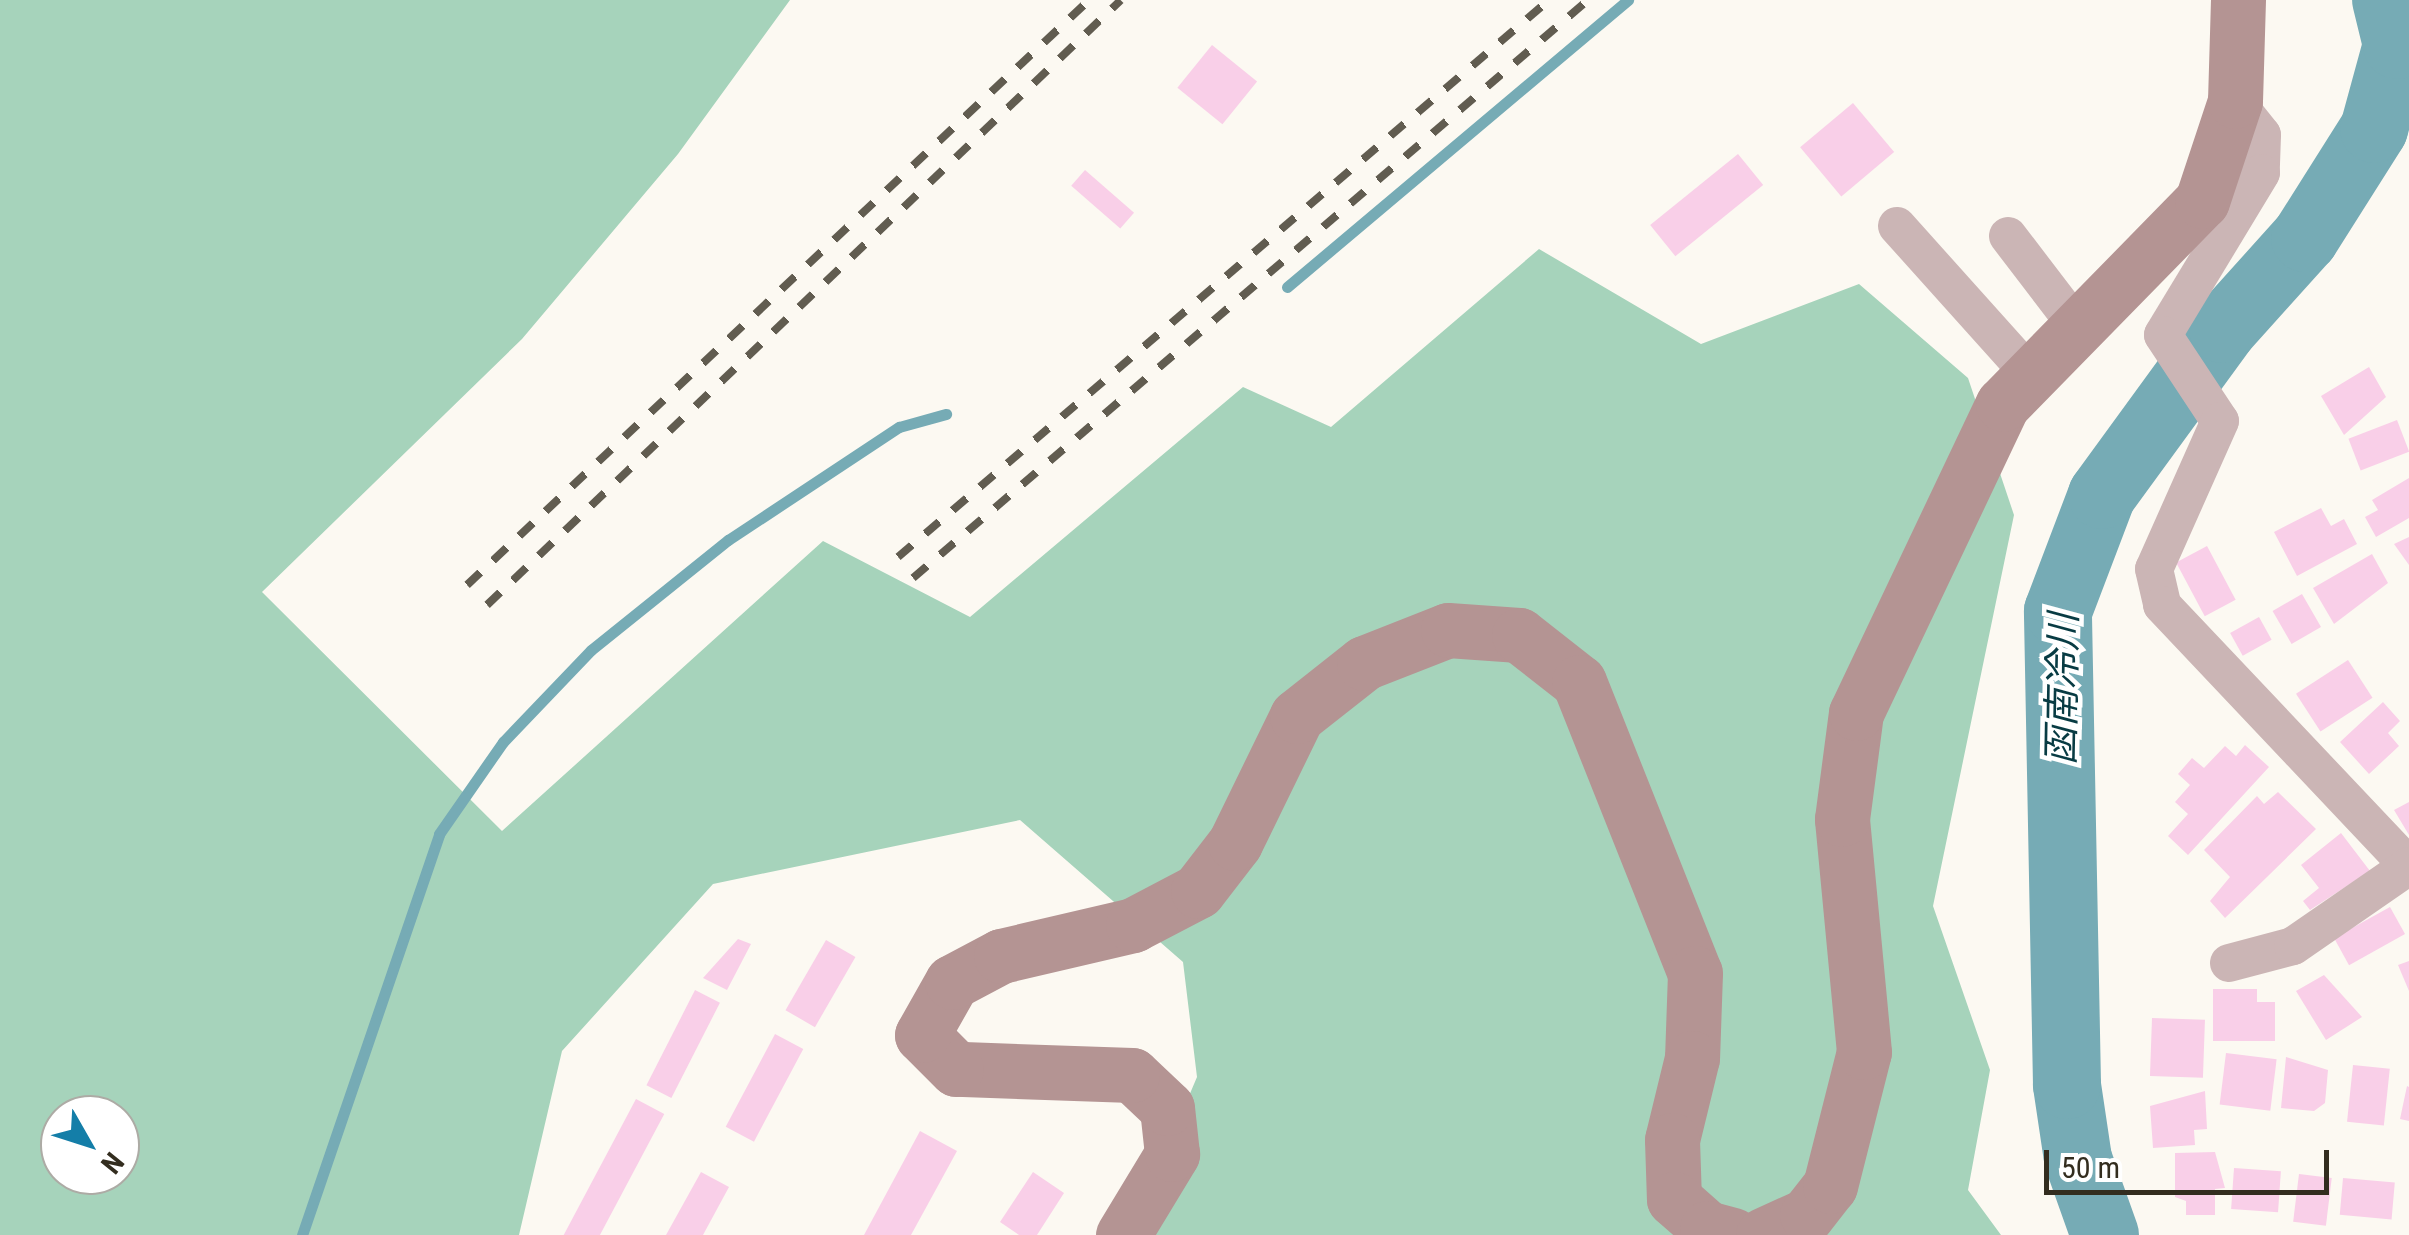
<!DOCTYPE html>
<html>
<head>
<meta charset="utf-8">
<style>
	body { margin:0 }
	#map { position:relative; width:2409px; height:1235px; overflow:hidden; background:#fcf9f2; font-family:"Roboto Condensed","Noto Sans JP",sans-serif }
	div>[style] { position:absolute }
	.forest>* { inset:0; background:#a6d3bb }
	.stream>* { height:11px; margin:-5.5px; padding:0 5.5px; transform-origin:5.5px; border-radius:5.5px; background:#76abb5 }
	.river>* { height:68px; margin:-34px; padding:0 34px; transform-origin:34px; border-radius:34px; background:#76abb5 }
	.building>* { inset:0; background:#f9cfe8; transform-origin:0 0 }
	.street>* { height:38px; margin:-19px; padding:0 19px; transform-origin:19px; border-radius:19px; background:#cbb5b5 }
	.secondary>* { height:55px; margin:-27.5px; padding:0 27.5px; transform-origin:27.5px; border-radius:27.5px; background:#b49493 }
	.rail>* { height:8px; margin-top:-4px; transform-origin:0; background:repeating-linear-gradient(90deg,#615c50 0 18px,transparent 0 36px) }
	span { translate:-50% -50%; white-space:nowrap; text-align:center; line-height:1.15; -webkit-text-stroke:9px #fff; paint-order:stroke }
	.water-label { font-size:38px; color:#083b43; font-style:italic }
	.north { position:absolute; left:40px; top:1095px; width:100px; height:100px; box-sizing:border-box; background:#fff; border:2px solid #adaba5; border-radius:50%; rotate:129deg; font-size:28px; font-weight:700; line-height:40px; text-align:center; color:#332d1f }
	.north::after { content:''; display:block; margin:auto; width:35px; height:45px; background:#147ea8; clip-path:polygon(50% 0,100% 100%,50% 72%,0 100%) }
	.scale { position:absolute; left:2044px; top:1150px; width:285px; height:45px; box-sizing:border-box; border:5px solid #332d1f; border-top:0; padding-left:12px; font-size:30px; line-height:35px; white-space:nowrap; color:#332d1f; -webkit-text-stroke:8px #fff; paint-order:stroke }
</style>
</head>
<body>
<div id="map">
	<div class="forest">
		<i style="clip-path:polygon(evenodd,0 0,790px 0,678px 154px,522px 339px,262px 592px,502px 831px,823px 541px,970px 617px,1243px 387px,1331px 427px,1539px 249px,1701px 344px,1859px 284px,1968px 378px,2014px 515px,1933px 906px,1990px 1070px,1968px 1190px,2001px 1235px,1130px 1235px,1197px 1077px,1183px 962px,1020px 820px,713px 884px,562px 1051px,519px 1235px,0 1235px,0 0,60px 1115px,120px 1115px,120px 1175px,60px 1175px,60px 1115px)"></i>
	</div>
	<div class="stream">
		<i style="left:1287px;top:287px;width:446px;rotate:-40.1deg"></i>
		<i style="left:302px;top:1235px;width:424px;rotate:-71.1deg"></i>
		<i style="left:439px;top:834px;width:112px;rotate:-55.2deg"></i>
		<i style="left:503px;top:742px;width:127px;rotate:-46.3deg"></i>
		<i style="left:591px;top:650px;width:176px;rotate:-38.8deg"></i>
		<i style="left:728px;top:540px;width:205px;rotate:-33.5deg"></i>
		<i style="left:899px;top:427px;width:49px;rotate:-15.5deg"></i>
	</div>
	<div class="river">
		<i style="left:2105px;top:1235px;width:81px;rotate:-109.6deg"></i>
		<i style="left:2078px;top:1159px;width:75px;rotate:-98.5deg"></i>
		<i style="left:2067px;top:1085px;width:474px;rotate:-91.1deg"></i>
		<i style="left:2058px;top:611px;width:124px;rotate:-69.2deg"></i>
		<i style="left:2102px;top:495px;width:205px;rotate:-53.9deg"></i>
		<i style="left:2223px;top:329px;width:122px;rotate:-48deg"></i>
		<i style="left:2305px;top:238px;width:129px;rotate:-57.7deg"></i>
		<i style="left:2374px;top:129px;width:87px;rotate:-74.7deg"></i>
		<i style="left:2397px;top:45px;width:46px;rotate:-103.7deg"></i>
	</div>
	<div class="building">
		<i style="left:1212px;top:45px;width:58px;height:55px;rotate:39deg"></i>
		<i style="left:1853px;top:103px;width:64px;height:69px;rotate:50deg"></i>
		<i style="left:1738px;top:154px;width:40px;height:113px;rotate:51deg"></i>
		<i style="left:1085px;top:170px;width:65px;height:21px;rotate:41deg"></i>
		<i style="clip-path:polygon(2369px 367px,2386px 397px,2344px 435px,2321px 396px)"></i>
		<i style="left:2397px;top:420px;width:34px;height:52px;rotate:69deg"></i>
		<i style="clip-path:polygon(2409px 478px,2409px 518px,2376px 537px,2365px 517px,2378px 510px,2372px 500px)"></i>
		<i style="clip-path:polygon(2321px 508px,2331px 526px,2344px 519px,2357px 544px,2297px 576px,2274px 532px)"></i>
		<i style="clip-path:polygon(2409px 537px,2409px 565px,2394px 544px)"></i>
		<i style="left:2207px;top:546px;width:61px;height:35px;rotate:62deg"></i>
		<i style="clip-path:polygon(2372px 554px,2388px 583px,2334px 624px,2313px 588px)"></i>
		<i style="left:2302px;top:594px;width:38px;height:34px;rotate:60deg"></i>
		<i style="left:2259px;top:617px;width:26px;height:33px;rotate:61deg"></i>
		<i style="left:2348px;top:660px;width:45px;height:62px;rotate:57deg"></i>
		<i style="clip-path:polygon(2383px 702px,2400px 721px,2388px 733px,2399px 746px,2369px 774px,2340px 742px)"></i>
		<i style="clip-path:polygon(2245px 745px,2269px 767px,2188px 855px,2168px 836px,2188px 814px,2175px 802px,2190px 785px,2178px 774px,2192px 758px,2204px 768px,2225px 746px,2236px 756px)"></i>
		<i style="clip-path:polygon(2278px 792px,2316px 829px,2225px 918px,2210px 901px,2230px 877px,2204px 850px,2257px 796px,2264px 804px)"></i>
		<i style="clip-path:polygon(2409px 802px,2409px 835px,2394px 810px)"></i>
		<i style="clip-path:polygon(2341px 833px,2370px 871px,2310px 910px,2303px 901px,2319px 888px,2301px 865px)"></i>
		<i style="left:2390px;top:907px;width:31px;height:64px;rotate:61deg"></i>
		<i style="clip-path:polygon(738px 939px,751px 944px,727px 990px,703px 978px)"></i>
		<i style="left:826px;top:940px;width:34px;height:81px;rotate:30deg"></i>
		<i style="clip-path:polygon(2409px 961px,2409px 991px,2398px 965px)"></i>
		<i style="clip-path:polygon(2324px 975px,2362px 1017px,2326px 1040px,2296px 991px)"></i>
		<i style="clip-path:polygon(2213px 989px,2257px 989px,2257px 1002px,2275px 1002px,2275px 1041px,2213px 1041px)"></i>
		<i style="left:695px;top:990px;width:28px;height:107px;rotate:27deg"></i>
		<i style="left:2152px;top:1018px;width:53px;height:58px;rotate:2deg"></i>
		<i style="left:775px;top:1034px;width:32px;height:105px;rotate:28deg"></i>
		<i style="left:2226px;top:1053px;width:51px;height:52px;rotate:7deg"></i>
		<i style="clip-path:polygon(2286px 1057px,2328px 1070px,2325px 1103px,2314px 1111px,2281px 1108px)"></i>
		<i style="left:2353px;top:1065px;width:37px;height:57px;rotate:6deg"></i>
		<i style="clip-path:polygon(2407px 1086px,2409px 1087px,2409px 1121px,2400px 1119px)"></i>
		<i style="clip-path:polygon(2205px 1091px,2207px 1129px,2194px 1130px,2195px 1145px,2153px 1148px,2150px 1106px)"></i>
		<i style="left:636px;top:1099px;width:32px;height:155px;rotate:28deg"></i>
		<i style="clip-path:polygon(920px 1131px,957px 1151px,911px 1235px,864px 1235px)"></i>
		<i style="clip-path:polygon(2215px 1152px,2225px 1188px,2215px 1189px,2215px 1215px,2186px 1215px,2186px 1201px,2175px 1197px,2175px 1153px)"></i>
		<i style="left:2234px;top:1168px;width:47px;height:41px;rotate:4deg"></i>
		<i style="clip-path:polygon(701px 1172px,729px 1187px,703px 1235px,666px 1235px)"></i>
		<i style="clip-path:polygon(1033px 1172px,1064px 1193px,1037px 1235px,1019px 1235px,1000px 1222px)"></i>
		<i style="left:2299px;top:1174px;width:33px;height:48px;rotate:7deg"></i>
		<i style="left:2343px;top:1178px;width:52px;height:37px;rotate:5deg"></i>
	</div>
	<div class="street">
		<i style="left:2235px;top:101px;width:43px;rotate:51.5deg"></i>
		<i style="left:2262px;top:135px;width:38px;rotate:92deg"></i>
		<i style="left:2261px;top:173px;width:189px;rotate:121.2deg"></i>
		<i style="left:2163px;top:335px;width:103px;rotate:56.5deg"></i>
		<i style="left:2220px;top:421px;width:162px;rotate:114deg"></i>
		<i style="left:2154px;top:569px;width:37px;rotate:77deg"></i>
		<i style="left:2162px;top:605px;width:359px;rotate:46.6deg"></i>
		<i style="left:1897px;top:226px;width:198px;rotate:48.1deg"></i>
		<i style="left:2008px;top:236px;width:112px;rotate:52.6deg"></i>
		<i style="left:2229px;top:963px;width:66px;rotate:-14.9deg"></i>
		<i style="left:2293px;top:946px;width:141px;rotate:-34.6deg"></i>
	</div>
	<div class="secondary">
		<i style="left:1123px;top:1235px;width:95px;rotate:-58.8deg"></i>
		<i style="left:1172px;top:1154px;width:46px;rotate:-96.2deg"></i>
		<i style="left:1167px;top:1108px;width:48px;rotate:-136.7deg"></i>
		<i style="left:1132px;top:1075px;width:176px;rotate:-178deg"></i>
		<i style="left:956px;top:1069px;width:48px;rotate:-135deg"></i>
		<i style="left:922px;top:1035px;width:61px;rotate:-60.5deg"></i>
		<i style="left:952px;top:982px;width:55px;rotate:-28deg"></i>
		<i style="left:1001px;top:956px;width:136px;rotate:-13.2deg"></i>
		<i style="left:1133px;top:925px;width:73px;rotate:-27.6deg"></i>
		<i style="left:1198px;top:891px;width:61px;rotate:-52.4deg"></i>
		<i style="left:1235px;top:843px;width:141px;rotate:-64deg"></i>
		<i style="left:1297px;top:716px;width:85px;rotate:-38.3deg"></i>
		<i style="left:1364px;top:663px;width:90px;rotate:-21.4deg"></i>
		<i style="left:1448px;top:630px;width:71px;rotate:4deg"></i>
		<i style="left:1519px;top:635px;width:76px;rotate:38.1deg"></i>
		<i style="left:1579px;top:682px;width:313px;rotate:68.3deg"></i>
		<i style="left:1695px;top:973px;width:85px;rotate:92deg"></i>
		<i style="left:1692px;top:1058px;width:84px;rotate:103.7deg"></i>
		<i style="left:1672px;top:1140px;width:59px;rotate:88.1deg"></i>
		<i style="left:1674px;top:1199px;width:44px;rotate:41.3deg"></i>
		<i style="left:1707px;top:1228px;width:27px;rotate:15deg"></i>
		<i style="left:1763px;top:1235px;width:48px;rotate:-24.4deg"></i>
		<i style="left:1807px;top:1215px;width:37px;rotate:-52deg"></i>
		<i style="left:1830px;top:1186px;width:138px;rotate:-75.8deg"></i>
		<i style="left:1864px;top:1052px;width:234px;rotate:-95.4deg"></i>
		<i style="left:1842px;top:819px;width:107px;rotate:-82.5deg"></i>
		<i style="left:1856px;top:713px;width:342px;rotate:-64.6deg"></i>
		<i style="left:2003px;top:404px;width:284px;rotate:-45.6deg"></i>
		<i style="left:2202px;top:201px;width:105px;rotate:-71.7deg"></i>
		<i style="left:2235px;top:101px;width:101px;rotate:-88.3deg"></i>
	</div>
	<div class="rail">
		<i style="left:898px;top:557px;width:857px;rotate:-40.55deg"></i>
		<i style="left:913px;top:578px;width:889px;rotate:-40.57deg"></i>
		<i style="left:467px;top:585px;width:854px;rotate:-43.24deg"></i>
		<i style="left:487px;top:605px;width:876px;rotate:-43.66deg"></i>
	</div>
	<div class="water-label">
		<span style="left:2063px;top:689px;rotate:-89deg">函南冷川</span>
	</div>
	<div class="north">N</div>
	<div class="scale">50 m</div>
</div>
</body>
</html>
